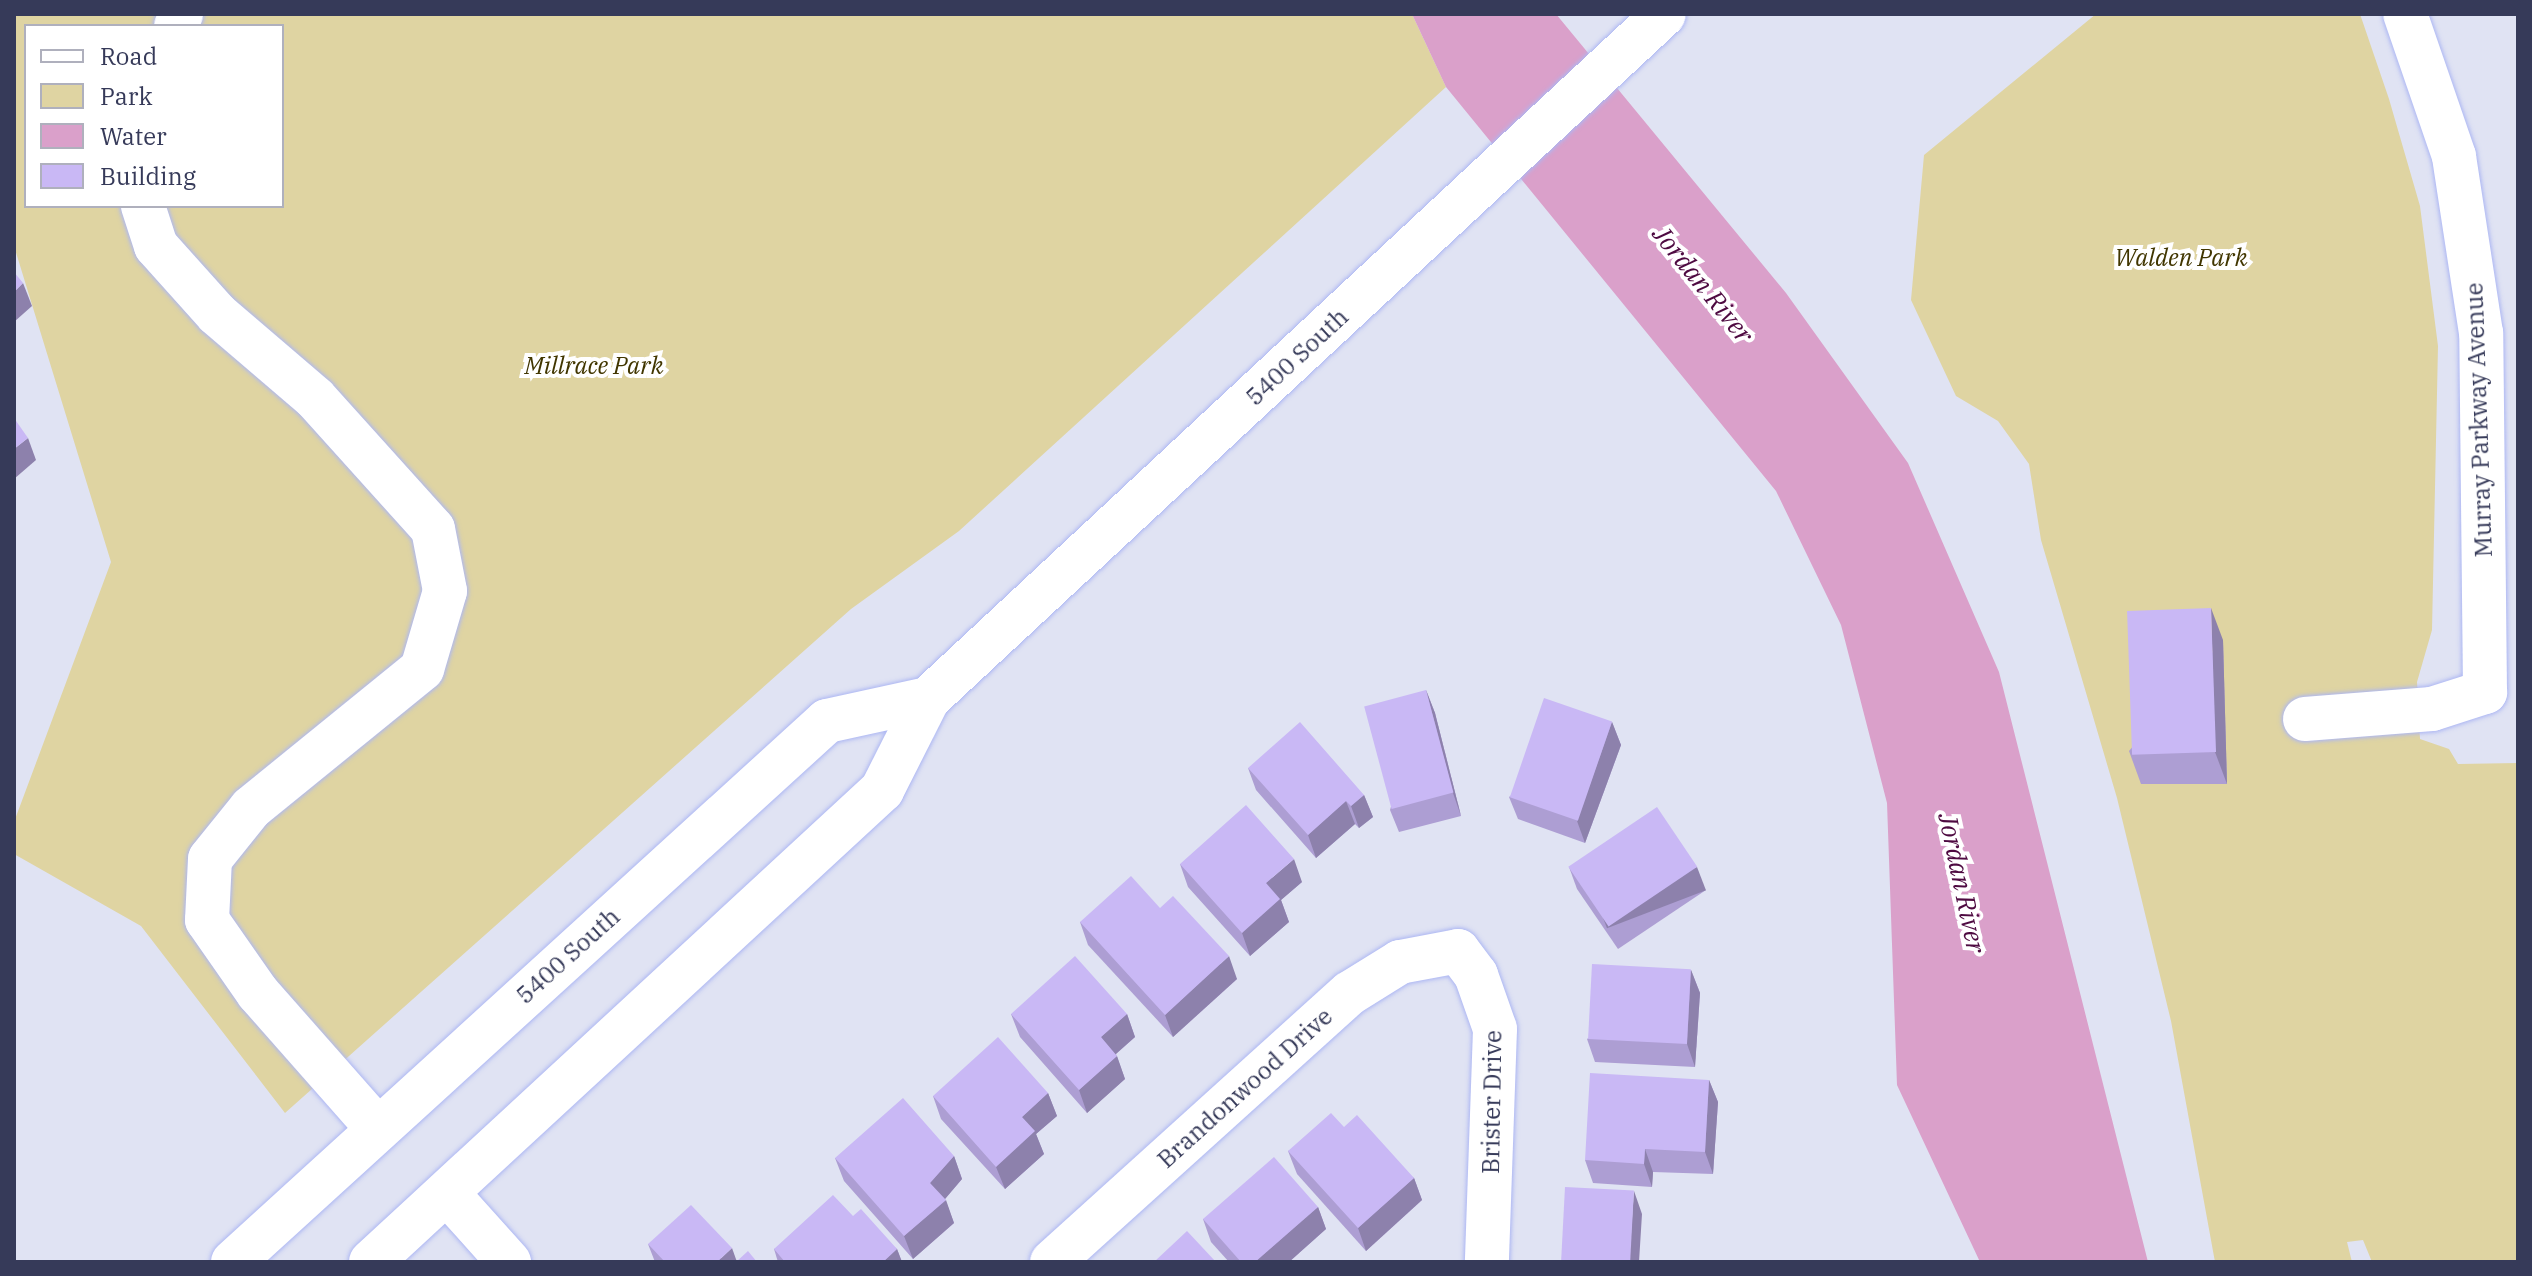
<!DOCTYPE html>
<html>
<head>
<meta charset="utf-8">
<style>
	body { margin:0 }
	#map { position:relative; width:2532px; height:1276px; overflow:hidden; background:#e0e3f3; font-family:"IBM Plex Serif",serif }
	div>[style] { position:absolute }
	.green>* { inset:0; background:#dfd4a2 }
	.water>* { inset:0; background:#daa0ca }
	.roads { filter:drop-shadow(0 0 2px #adb7f3) drop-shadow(0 0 2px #adb7f3) }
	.minor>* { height:44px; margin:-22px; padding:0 22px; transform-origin:22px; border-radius:22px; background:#fff }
	.major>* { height:44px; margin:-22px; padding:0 22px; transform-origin:22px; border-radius:22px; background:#fff }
	.wall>* { inset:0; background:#ad9ed3 }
	.shaded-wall>* { inset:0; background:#8d81ac; transform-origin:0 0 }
	.building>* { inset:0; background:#c9b8f5; transform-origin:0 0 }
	span { translate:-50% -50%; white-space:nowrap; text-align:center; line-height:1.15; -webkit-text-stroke:8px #fff; paint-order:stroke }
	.park-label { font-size:24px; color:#413600; font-style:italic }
	.street-label { font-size:24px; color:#363a59 }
	.water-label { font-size:26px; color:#4e0a41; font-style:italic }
	.frame { position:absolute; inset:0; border:16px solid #363a59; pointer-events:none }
	.legend { position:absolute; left:24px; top:24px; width:260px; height:184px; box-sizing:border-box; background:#fff; border:2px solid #afb0bd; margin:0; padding:10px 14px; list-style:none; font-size:24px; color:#363a59 }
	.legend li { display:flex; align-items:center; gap:16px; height:40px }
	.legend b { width:40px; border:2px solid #afb0bd }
</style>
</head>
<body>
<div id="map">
	<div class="green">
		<i style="clip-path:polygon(evenodd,14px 14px,1412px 14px,1446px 87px,959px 531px,851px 609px,285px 1113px,141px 926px,14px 854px,14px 822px,111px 562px,14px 246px,14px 14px,26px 26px,282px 26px,282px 206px,26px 206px,26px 26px)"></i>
		<i style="clip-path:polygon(2096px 14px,2360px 14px,2389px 99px,2420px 206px,2438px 346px,2432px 630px,2417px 682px,2420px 739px,2449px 749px,2458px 764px,2518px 763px,2518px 1262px,2372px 1262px,2363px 1240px,2347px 1242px,2352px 1262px,2215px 1262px,2171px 1021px,2117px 798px,2041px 540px,2029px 464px,1998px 421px,1956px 396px,1911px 300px,1924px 155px)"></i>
	</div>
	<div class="water">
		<i style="clip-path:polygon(1412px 14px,1556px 14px,1786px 293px,1908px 463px,1999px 672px,2148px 1262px,1980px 1262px,1897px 1085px,1887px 803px,1841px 625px,1776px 491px,1446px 87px)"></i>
	</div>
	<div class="roads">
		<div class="minor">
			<i style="left:176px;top:26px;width:13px;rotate:-67deg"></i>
			<i style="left:143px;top:206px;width:42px;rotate:72deg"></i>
			<i style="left:156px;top:246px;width:91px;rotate:48.1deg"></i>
			<i style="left:217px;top:314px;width:129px;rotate:40.6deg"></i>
			<i style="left:315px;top:398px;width:176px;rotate:48deg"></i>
			<i style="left:433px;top:529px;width:63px;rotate:79deg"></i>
			<i style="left:445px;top:591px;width:81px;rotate:106.4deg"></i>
			<i style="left:422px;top:669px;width:220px;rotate:140.9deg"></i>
			<i style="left:251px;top:808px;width:65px;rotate:128.8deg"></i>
			<i style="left:210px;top:859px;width:61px;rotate:92.8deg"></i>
			<i style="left:207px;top:920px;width:89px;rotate:55.1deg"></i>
			<i style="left:258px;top:993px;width:181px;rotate:48.6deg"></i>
			<i style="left:2305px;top:719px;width:127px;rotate:-4.5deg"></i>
			<i style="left:2432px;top:709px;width:56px;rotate:-17.8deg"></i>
			<i style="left:2485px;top:692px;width:359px;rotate:-90.6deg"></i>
			<i style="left:2481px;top:333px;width:179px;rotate:-98.7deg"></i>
			<i style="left:2454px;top:156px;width:150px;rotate:-109deg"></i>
			<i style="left:447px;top:1193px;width:93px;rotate:48.1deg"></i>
			<i style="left:1052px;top:1262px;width:401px;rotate:-42.1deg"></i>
			<i style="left:1350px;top:993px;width:59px;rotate:-31.8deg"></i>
			<i style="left:1400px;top:962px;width:59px;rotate:-10.7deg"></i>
			<i style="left:1458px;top:951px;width:30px;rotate:53deg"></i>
			<i style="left:1476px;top:975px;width:57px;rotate:70.6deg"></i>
			<i style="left:1495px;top:1029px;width:233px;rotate:92deg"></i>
		</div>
		<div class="major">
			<i style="left:233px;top:1262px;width:803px;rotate:-42.33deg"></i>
			<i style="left:827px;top:721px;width:103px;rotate:-12.3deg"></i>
			<i style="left:371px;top:1262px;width:696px;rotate:-42.73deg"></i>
			<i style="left:882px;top:790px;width:102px;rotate:-63.2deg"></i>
			<i style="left:928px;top:699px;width:1005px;rotate:-42.94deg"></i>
		</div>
	</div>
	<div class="wall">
		<i style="clip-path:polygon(2223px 640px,2227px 784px,2141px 784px,2129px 751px)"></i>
		<i style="clip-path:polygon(1426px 690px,1435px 713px,1461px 816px,1399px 832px,1390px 810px)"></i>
		<i style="clip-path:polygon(1612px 722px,1621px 745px,1585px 843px,1518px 819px,1509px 797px)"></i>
		<i style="clip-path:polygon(1248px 768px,1364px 795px,1373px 817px,1359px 828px,1355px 824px,1316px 858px,1256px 790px)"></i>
		<i style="clip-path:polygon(1180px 864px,1302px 882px,1281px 900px,1289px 922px,1250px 956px,1188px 887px)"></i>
		<i style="clip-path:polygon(1569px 867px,1706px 890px,1618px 949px,1577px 889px)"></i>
		<i style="clip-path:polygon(1160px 908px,1237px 979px,1173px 1037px,1088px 945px,1080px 922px)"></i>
		<i style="clip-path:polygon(1691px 970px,1700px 993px,1695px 1067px,1595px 1062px,1587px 1039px)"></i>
		<i style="clip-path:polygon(1011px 1014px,1127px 1014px,1135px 1037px,1116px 1054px,1125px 1079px,1087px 1113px,1020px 1037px)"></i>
		<i style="clip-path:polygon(1709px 1080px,1718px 1102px,1713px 1174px,1653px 1172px,1652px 1187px,1593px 1183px,1585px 1160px)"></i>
		<i style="clip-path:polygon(1048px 1093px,1057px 1116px,1036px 1134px,1044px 1154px,1005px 1189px,941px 1119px,933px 1096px)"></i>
		<i style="clip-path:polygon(1344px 1127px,1414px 1178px,1422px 1200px,1366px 1251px,1297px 1174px,1288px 1151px)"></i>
		<i style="clip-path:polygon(954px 1156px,962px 1179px,945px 1199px,954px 1223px,913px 1259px,844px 1181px,835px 1158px)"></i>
		<i style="clip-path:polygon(1318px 1207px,1326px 1229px,1289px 1262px,1229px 1262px,1211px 1242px,1203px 1219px)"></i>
		<i style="clip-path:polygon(853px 1216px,897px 1249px,902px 1262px,778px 1262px,774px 1249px)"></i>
		<i style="clip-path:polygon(648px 1244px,736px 1261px,757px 1262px,655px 1262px)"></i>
	</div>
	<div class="shaded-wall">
		<i style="clip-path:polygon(23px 283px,32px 306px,14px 322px,14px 292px)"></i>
		<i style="clip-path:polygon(28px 438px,36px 460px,14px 479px,14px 449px)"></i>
		<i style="clip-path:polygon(2211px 608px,2223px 640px,2227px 784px,2215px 752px)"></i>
		<i style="clip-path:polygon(1426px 690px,1435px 713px,1461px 816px,1453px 793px)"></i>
		<i style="clip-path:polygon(1612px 722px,1621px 745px,1585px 843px,1577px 821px)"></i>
		<i style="clip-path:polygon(1364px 795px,1373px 817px,1359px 828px,1351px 806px)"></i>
		<i style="clip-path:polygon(1346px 801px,1355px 824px,1316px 858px,1308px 835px)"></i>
		<i style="clip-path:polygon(1294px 859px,1302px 882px,1281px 900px,1289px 922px,1250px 956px,1242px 933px,1266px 883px)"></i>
		<i style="left:1697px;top:867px;width:25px;height:106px;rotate:69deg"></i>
		<i style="clip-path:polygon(1229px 956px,1237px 979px,1173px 1037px,1165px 1015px)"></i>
		<i style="clip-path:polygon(1691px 970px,1700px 993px,1695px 1067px,1687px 1044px)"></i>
		<i style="clip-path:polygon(1127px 1014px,1135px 1037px,1109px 1060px,1101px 1037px)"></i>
		<i style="clip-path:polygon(1117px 1056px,1125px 1079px,1087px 1113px,1079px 1090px)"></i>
		<i style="clip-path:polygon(1709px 1080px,1718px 1102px,1713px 1174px,1705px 1152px)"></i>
		<i style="clip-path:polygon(1048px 1093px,1057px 1116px,1036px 1134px,1044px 1154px,1005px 1189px,996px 1167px,1022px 1117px)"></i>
		<i style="clip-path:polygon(1645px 1149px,1653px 1172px,1652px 1187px,1644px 1164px)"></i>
		<i style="clip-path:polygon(954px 1156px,962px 1179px,939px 1206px,930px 1183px)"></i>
		<i style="clip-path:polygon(1414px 1178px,1422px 1200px,1366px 1251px,1358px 1228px)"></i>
		<i style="clip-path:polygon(1634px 1191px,1642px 1214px,1639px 1262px,1629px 1262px)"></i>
		<i style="clip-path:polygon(946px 1200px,954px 1223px,913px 1259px,904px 1236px)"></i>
		<i style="clip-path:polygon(1318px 1207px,1326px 1229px,1289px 1262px,1255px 1262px)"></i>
		<i style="clip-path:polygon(732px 1248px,737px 1262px,717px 1262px)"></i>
		<i style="clip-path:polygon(897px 1249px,902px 1262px,883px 1262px)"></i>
	</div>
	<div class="building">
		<i style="clip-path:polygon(14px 272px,23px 283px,14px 292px)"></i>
		<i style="clip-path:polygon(14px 418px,28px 438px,14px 449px)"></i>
		<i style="left:2211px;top:608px;width:144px;height:84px;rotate:88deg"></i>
		<i style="left:1426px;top:690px;width:106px;height:64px;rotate:75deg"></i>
		<i style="left:1544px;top:698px;width:72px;height:105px;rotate:19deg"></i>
		<i style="clip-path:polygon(1300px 722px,1364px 795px,1351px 806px,1346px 801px,1308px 835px,1248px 768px)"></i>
		<i style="clip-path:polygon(1246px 805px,1294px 859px,1266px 883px,1280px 899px,1242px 933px,1180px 864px)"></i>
		<i style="left:1657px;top:807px;width:72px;height:107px;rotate:56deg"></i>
		<i style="clip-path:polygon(1131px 876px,1160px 908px,1173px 896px,1229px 956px,1165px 1015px,1080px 922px)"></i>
		<i style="clip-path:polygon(1075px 956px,1127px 1014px,1101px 1037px,1117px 1056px,1079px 1090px,1011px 1014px)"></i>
		<i style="left:1592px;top:964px;width:99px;height:75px;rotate:3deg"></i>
		<i style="clip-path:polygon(998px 1037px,1048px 1093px,1022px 1117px,1035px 1131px,996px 1167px,933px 1096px)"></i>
		<i style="clip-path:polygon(1590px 1073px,1709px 1080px,1705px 1152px,1645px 1149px,1644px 1164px,1585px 1160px)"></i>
		<i style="clip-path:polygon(903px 1098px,954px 1156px,930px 1183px,946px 1200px,904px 1236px,835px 1158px)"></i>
		<i style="clip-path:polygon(1331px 1113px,1344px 1127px,1357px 1115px,1414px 1178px,1358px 1228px,1288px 1151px)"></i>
		<i style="clip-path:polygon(1274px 1157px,1318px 1207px,1255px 1262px,1241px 1262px,1203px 1219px)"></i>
		<i style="left:1565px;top:1187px;width:69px;height:75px;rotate:3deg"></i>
		<i style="clip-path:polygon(833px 1195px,853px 1216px,861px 1209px,897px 1249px,883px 1262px,785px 1262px,774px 1249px)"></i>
		<i style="clip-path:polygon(691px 1205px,732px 1248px,717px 1262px,665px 1262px,648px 1244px)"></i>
		<i style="clip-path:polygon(1187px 1231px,1216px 1262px,1154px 1262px)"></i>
		<i style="clip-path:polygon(748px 1251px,757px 1262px,736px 1262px)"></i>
	</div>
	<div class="park-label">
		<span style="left:2181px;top:258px">Walden Park</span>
		<span style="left:594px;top:366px">Millrace Park</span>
	</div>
	<div class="street-label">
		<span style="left:1297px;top:357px;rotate:-43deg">5400 South</span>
		<span style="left:2479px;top:420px;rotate:-92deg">Murray Parkway Avenue</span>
		<span style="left:568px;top:956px;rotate:-42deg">5400 South</span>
		<span style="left:1245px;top:1088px;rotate:-42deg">Brandonwood Drive</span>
		<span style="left:1492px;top:1102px;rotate:-89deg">Brister Drive</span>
	</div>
	<div class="water-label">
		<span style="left:1703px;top:284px;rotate:51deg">Jordan River</span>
		<span style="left:1962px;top:883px;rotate:78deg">Jordan River</span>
	</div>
	<div class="frame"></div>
	<ul class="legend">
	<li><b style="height:10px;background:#fff"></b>Road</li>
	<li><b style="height:22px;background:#dfd4a2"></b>Park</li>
	<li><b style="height:22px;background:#daa0ca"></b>Water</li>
	<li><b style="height:22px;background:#c9b8f5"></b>Building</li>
	</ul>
</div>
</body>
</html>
